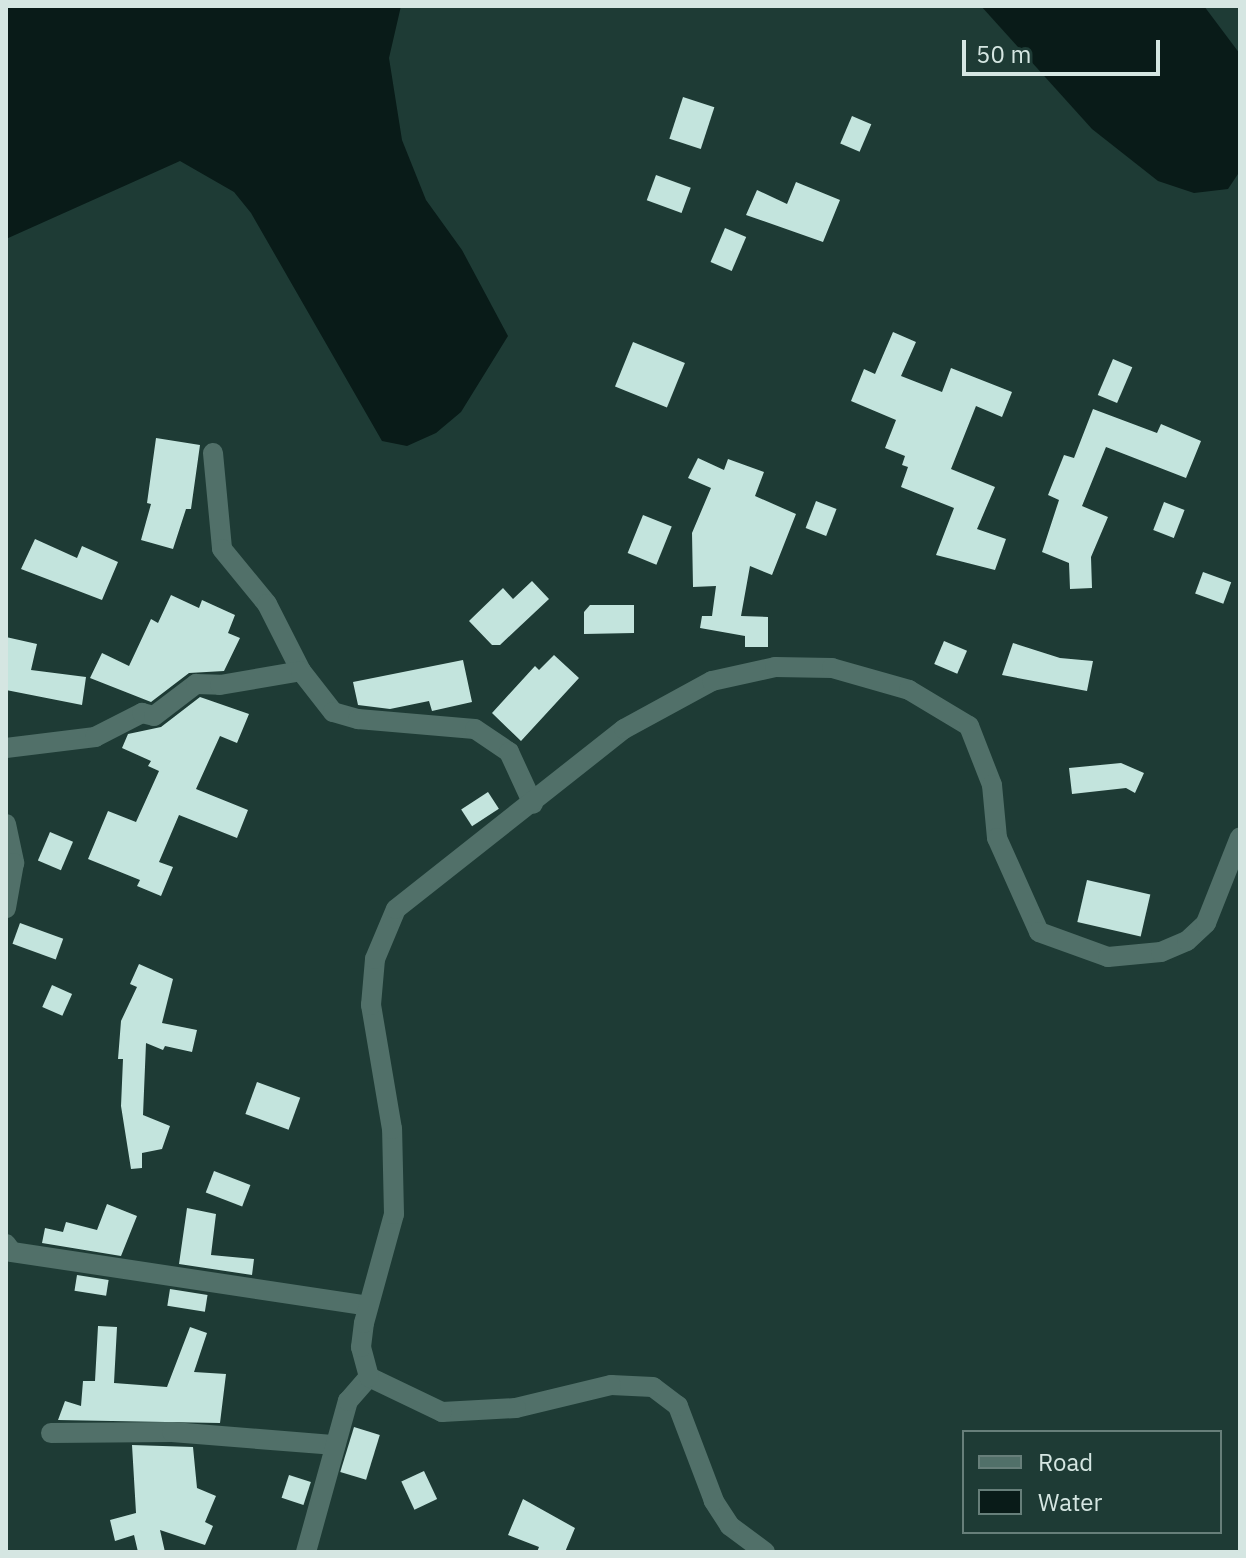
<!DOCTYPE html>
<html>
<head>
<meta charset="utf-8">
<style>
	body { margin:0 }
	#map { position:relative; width:1246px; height:1558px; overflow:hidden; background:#1e3b35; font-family:"IBM Plex Sans",sans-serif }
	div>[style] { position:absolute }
	.water>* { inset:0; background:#091b18 }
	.building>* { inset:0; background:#c3e4dd; transform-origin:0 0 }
	.minor>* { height:20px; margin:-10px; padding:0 10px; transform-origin:10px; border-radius:10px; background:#517069 }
	.tertiary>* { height:20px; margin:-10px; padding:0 10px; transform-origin:10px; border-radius:10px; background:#517069 }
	span { translate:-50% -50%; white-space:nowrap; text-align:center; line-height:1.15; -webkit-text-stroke:8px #1e3b35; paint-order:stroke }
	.frame { position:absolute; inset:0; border:8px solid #d5e6e2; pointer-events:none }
	.legend { position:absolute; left:962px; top:1430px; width:260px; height:104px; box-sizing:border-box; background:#1e3b35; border:2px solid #677f7a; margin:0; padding:10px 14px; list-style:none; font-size:24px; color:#d5e6e2 }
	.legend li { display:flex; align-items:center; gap:16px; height:40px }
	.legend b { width:40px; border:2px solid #677f7a }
	.scale { position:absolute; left:962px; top:40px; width:198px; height:36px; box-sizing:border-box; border:4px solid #d5e6e2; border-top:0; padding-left:10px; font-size:24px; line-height:28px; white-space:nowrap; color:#d5e6e2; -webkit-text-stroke:6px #1e3b35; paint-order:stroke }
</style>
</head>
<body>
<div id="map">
	<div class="water">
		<i style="clip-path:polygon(6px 6px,401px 6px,389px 58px,402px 140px,426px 200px,462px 250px,508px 336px,461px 412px,436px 433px,407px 446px,382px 441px,251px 213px,234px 192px,180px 161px,6px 239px)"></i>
		<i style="clip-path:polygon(981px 6px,1204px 6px,1240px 54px,1240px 171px,1228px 189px,1194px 193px,1158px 181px,1092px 129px)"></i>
	</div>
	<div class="building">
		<i style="left:683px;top:97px;width:33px;height:44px;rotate:18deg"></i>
		<i style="left:852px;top:116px;width:21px;height:30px;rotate:23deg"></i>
		<i style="left:656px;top:175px;width:37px;height:27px;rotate:20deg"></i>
		<i style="clip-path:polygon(796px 182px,840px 200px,823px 242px,746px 215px,757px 190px,787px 204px)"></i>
		<i style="left:725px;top:228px;width:23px;height:37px;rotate:23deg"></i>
		<i style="clip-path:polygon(893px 332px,916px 342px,901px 376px,942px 392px,951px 368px,1012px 392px,1002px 417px,976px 406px,951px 469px,995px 487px,977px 529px,1006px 539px,995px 570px,936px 555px,954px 508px,901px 487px,908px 467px,902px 465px,905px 456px,885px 448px,896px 420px,851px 401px,864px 369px,875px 374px)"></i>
		<i style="left:633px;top:342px;width:56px;height:48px;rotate:22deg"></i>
		<i style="left:1113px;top:359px;width:21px;height:39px;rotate:23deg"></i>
		<i style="clip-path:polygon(1093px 409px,1157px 433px,1161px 424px,1201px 441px,1186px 478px,1106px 447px,1082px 506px,1108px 517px,1091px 557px,1092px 588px,1070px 589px,1069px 563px,1042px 552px,1059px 500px,1048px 495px,1064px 455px,1074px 458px)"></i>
		<i style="clip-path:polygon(156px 438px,200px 445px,191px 509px,186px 509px,173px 549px,141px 540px,151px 504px,147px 503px)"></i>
		<i style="clip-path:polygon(698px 458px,724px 470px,728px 459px,764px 472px,755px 496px,796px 514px,772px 575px,750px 566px,741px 616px,768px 617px,768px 647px,745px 647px,745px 636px,700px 628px,702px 616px,712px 616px,716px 586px,693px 587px,692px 533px,711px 488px,688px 478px)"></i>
		<i style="left:816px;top:501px;width:22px;height:29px;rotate:21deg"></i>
		<i style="left:1164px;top:502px;width:22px;height:30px;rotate:21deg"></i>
		<i style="left:643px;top:515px;width:31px;height:41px;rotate:22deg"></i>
		<i style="clip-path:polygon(35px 539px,77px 558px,82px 546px,118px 562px,102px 600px,21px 569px)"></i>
		<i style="left:1203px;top:572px;width:30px;height:23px;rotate:20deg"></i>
		<i style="clip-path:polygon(532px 581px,549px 599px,500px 645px,492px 645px,469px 621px,503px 588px,513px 599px)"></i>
		<i style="clip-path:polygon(171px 595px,199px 608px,202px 600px,235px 615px,228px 633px,240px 638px,224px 671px,189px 673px,151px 702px,90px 678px,102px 653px,129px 666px,151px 619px,158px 623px)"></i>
		<i style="clip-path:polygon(590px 605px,634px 605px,634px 633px,584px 634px,584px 612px)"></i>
		<i style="clip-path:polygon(6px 637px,37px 644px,31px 670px,86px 677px,82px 705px,6px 690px)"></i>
		<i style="left:944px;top:641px;width:25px;height:25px;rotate:23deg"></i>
		<i style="clip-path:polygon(1013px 643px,1060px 658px,1093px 661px,1087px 691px,1002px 675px)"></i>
		<i style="clip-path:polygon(554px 655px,579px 678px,521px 741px,492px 713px,535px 666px,539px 670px)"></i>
		<i style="clip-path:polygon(463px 660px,472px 702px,432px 711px,429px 701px,390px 709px,358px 705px,353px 682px)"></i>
		<i style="clip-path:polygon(200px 697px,249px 714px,237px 743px,220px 736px,196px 789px,248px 810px,237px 838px,179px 815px,159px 862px,173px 867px,161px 896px,137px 886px,140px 880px,88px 859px,108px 811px,136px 822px,159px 771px,148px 766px,151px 761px,122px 748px,128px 734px,161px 727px)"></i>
		<i style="clip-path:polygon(1121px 763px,1144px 773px,1135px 793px,1126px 788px,1072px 794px,1069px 768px)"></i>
		<i style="left:488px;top:792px;width:20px;height:32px;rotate:57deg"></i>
		<i style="left:50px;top:832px;width:25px;height:31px;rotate:23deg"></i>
		<i style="left:1087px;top:880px;width:65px;height:43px;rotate:13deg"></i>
		<i style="left:20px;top:923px;width:46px;height:22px;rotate:20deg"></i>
		<i style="clip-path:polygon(139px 964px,173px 979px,162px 1023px,197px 1030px,192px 1052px,165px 1046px,163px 1050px,146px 1043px,143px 1115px,170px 1126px,162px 1149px,142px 1153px,142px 1168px,131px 1169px,121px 1106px,123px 1059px,118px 1059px,121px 1021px,137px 987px,130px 984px)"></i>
		<i style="left:52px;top:985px;width:22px;height:24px;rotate:24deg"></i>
		<i style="left:257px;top:1082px;width:46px;height:34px;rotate:20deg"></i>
		<i style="left:214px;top:1171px;width:39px;height:23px;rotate:21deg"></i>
		<i style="clip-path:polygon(107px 1204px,137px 1216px,121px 1256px,42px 1243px,45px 1228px,63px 1232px,66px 1222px,97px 1230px)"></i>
		<i style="clip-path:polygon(187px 1208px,216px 1214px,211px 1255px,254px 1259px,252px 1275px,179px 1264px)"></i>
		<i style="left:77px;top:1275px;width:32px;height:16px;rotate:9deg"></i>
		<i style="left:170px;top:1289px;width:38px;height:17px;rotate:9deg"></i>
		<i style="clip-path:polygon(98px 1326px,117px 1327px,114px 1383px,167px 1387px,190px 1327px,207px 1333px,194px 1372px,226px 1374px,220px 1423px,58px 1420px,65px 1401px,81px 1406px,83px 1381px,95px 1381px)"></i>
		<i style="left:354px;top:1427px;width:27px;height:47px;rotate:17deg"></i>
		<i style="clip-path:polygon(132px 1445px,193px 1447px,197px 1488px,216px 1496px,205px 1522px,213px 1526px,205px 1545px,160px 1530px,165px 1552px,138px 1552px,134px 1535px,115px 1541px,110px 1520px,136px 1513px)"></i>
		<i style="left:424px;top:1471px;width:31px;height:25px;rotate:65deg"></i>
		<i style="left:289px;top:1475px;width:23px;height:24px;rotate:18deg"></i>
		<i style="clip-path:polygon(523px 1499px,575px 1528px,565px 1552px,537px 1552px,539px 1547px,508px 1535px)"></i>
	</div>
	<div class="minor">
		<i style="left:213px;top:453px;width:96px;rotate:84.6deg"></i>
		<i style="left:222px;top:549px;width:71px;rotate:50.7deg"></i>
		<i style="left:267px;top:604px;width:75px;rotate:63.1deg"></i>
		<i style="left:6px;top:748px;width:90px;rotate:-7deg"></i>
		<i style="left:95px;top:737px;width:53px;rotate:-27.1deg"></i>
		<i style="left:142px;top:713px;width:12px;rotate:14deg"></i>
		<i style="left:154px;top:716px;width:53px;rotate:-37.3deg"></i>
		<i style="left:196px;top:684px;width:24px;rotate:2deg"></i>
		<i style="left:220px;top:685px;width:82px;rotate:-9.8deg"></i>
		<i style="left:301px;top:671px;width:52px;rotate:52deg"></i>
		<i style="left:333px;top:712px;width:26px;rotate:16deg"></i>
		<i style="left:358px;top:719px;width:117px;rotate:4.9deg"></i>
		<i style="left:475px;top:729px;width:41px;rotate:34.1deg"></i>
		<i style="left:509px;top:752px;width:57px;rotate:65.2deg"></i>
		<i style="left:6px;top:824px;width:40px;rotate:78deg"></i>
		<i style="left:14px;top:863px;width:46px;rotate:100.1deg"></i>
		<i style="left:6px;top:1244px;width:10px;rotate:53deg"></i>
		<i style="left:12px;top:1252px;width:359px;rotate:8.6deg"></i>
		<i style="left:51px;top:1433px;width:121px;rotate:-0.5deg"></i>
		<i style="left:172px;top:1432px;width:164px;rotate:4.6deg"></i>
		<i style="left:306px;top:1552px;width:157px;rotate:-74.5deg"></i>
		<i style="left:348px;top:1401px;width:32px;rotate:-49deg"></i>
	</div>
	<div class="tertiary">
		<i style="left:765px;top:1552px;width:44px;rotate:-143.4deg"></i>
		<i style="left:730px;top:1526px;width:30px;rotate:-123deg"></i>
		<i style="left:714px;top:1501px;width:102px;rotate:-110.8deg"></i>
		<i style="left:678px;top:1406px;width:31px;rotate:-143deg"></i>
		<i style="left:653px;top:1387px;width:42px;rotate:-177.3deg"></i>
		<i style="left:611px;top:1385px;width:98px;rotate:166.4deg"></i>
		<i style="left:516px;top:1408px;width:74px;rotate:176.9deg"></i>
		<i style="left:442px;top:1412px;width:81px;rotate:-154.4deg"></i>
		<i style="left:369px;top:1377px;width:31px;rotate:-105deg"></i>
		<i style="left:361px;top:1347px;width:24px;rotate:-83deg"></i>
		<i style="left:364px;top:1323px;width:113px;rotate:-74.6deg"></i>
		<i style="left:394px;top:1214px;width:85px;rotate:-91.3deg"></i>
		<i style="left:392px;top:1129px;width:126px;rotate:-99.6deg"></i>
		<i style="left:371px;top:1005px;width:46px;rotate:-85deg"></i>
		<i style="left:375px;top:959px;width:54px;rotate:-67.2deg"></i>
		<i style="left:396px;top:909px;width:290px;rotate:-38.3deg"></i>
		<i style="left:624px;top:729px;width:100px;rotate:-28.6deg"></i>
		<i style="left:712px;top:681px;width:65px;rotate:-12.5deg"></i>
		<i style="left:775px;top:667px;width:57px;rotate:1deg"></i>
		<i style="left:832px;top:668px;width:80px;rotate:15.9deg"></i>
		<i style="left:909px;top:690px;width:70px;rotate:31deg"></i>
		<i style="left:969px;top:726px;width:63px;rotate:68.7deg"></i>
		<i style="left:992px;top:785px;width:53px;rotate:84.6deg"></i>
		<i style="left:997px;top:838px;width:103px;rotate:65.9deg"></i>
		<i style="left:1039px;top:932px;width:73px;rotate:19.9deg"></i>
		<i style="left:1108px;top:957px;width:53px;rotate:-5.4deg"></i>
		<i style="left:1161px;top:952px;width:28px;rotate:-23deg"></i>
		<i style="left:1187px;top:941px;width:26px;rotate:-43deg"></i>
		<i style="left:1206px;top:923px;width:92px;rotate:-68.4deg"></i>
	</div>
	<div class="frame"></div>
	<ul class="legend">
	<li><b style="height:10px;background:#517069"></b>Road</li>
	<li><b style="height:22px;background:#091b18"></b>Water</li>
	</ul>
	<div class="scale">50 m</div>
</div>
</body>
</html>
